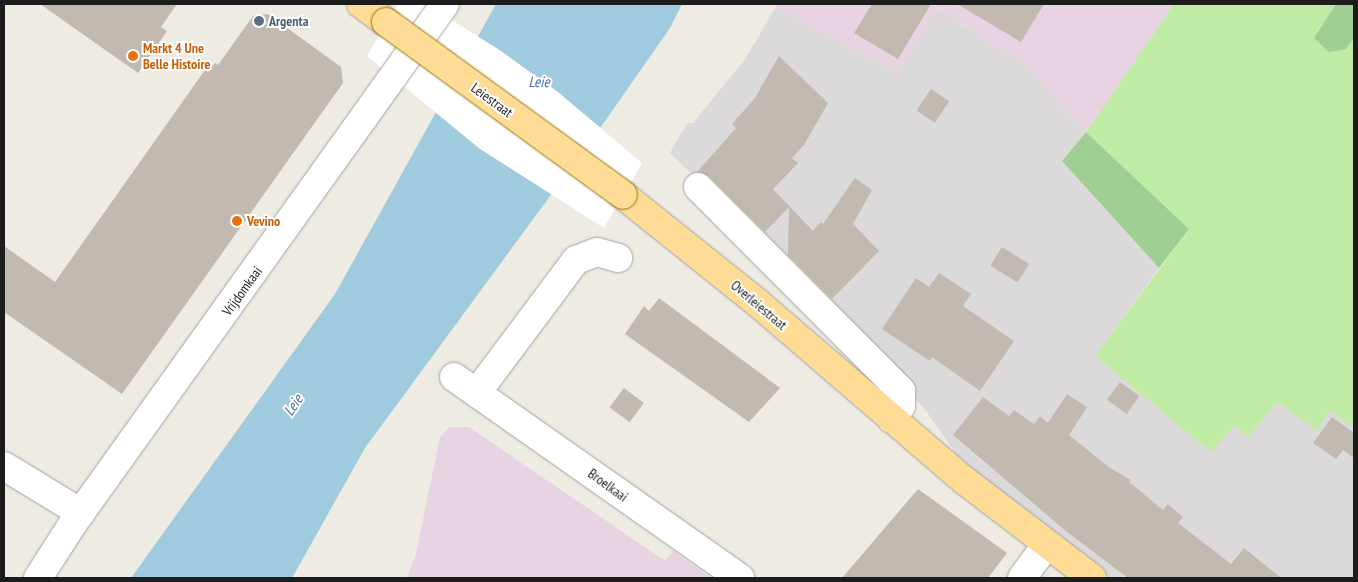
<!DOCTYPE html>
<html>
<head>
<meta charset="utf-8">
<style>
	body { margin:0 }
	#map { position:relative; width:1358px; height:582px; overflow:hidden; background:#eeebe2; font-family:"PT Sans Narrow",sans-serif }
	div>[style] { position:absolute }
	.residential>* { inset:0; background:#dbd9d9 }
	.industrial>* { inset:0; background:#e8d3e2 }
	.grass>* { inset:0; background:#c0eba5 }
	.forest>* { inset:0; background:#a0cf94 }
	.water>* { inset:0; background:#a0cade }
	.pier>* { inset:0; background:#fff }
	.building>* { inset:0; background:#c2bab1; transform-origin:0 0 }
	.roads { filter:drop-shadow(0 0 1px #a3a3a3) drop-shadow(0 0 1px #a3a3a3) }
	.minor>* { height:28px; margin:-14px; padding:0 14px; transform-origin:14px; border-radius:14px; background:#fff }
	.major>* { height:28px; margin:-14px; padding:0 14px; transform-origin:14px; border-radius:14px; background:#ffdc96 }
	.bridges { filter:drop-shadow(0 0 1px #957200) drop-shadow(0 0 1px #957200) }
	.major-bridge>* { height:28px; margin:-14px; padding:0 14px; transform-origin:14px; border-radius:14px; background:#ffdc96 }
	.dots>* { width:14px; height:14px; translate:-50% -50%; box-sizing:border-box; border:2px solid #fff; border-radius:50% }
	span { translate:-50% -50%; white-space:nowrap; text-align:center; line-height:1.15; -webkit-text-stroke:4px #fff; paint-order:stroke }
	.service-label { font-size:14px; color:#4e5e75; font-weight:700 }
	.left { translate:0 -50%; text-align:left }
	.food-label { font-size:14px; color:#c56008; font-weight:700 }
	.street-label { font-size:14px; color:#1c1c1c }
	.water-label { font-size:15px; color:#4670af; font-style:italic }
	.frame { position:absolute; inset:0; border:5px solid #1c1c1c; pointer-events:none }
</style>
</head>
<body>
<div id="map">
	<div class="residential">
		<i style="clip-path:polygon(775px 8px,897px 72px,937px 8px,1023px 63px,1086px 132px,1062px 161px,1159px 268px,1095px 356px,1234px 425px,1248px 437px,1277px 402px,1317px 431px,1329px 409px,1354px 428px,1354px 578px,1106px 578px,968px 471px,924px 408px,823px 300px,670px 153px,687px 123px,693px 123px,746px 58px)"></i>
	</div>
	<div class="industrial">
		<i style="clip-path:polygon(777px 4px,1174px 4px,1086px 132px,1023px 63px,938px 8px,897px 72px,775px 8px)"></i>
		<i style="clip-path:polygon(449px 427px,469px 427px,665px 561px,673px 551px,711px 578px,407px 578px,416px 554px,440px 437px)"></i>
	</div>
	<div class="grass">
		<i style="clip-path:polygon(1174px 4px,1336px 4px,1315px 37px,1346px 49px,1354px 38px,1354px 428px,1329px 410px,1317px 431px,1277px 402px,1248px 437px,1234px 425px,1211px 452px,1095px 356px,1189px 229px,1086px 132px)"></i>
	</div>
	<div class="forest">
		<i style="clip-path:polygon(1336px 4px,1354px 4px,1354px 38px,1346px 49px,1329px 52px,1314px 38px)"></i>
		<i style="clip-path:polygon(1086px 132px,1189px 229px,1159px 268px,1062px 161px)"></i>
	</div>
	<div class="water">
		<i style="clip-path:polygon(496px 4px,682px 4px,670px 28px,603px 124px,365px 448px,292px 578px,131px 578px,335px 294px)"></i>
	</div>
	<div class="pier">
		<i style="clip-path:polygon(398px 4px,426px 4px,498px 49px,558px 92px,642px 163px,604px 228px,480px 149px,367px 56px)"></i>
	</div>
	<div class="building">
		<i style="clip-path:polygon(40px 4px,177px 4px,161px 27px,167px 31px,138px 73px)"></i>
		<i style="clip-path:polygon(872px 4px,931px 4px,898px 59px,854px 33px)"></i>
		<i style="clip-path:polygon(957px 4px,1044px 4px,1021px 42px)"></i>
		<i style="clip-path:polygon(268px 14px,341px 67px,343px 83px,122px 394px,4px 312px,4px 246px,55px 282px,205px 70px,208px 72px,215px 63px,218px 65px,253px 16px)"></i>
		<i style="clip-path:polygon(779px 56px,828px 103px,804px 145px,792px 158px,798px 163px,773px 189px,813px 231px,821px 222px,823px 224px,855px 178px,872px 190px,853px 224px,879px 251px,832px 299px,788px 255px,789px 207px,765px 232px,709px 176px,697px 172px,736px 128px,732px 124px,755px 98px)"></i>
		<i style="left:931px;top:89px;width:22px;height:26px;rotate:34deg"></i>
		<i style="left:1002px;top:247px;width:32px;height:22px;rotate:32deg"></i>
		<i style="clip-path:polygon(939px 273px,971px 294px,963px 306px,1014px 341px,980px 391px,932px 357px,930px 361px,882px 329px,916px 278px,929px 287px)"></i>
		<i style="clip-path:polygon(659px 298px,780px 388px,749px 422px,625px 334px,644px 306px,649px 311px)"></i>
		<i style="left:1120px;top:382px;width:24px;height:22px;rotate:36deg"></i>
		<i style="left:624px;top:388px;width:25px;height:24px;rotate:37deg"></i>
		<i style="clip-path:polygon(1067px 394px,1087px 407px,1069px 435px,1110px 468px,1131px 480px,1129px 482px,1163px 510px,1168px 504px,1183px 517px,1178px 523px,1231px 564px,1244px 548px,1281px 578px,1128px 578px,1067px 532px,953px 435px,983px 397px,1009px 416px,1014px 410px,1034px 424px,1040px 416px,1048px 423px)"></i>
		<i style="clip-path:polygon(1332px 417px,1354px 433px,1354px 458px,1343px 450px,1336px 459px,1313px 443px)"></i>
		<i style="clip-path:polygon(918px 489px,1007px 553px,988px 578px,842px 578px)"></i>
	</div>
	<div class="roads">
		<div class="minor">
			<i style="left:698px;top:187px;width:288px;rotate:45.1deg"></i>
			<i style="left:901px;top:391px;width:15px;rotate:90deg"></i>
			<i style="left:901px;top:406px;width:16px;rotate:128deg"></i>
			<i style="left:454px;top:377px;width:350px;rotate:35.1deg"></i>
			<i style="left:478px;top:391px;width:164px;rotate:-53.2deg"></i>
			<i style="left:576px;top:260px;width:22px;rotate:-21deg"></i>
			<i style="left:597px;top:252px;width:22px;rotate:16deg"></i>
			<i style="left:4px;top:466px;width:90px;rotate:31.4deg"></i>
			<i style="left:38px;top:578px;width:67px;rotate:-57.3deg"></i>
			<i style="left:74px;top:522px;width:637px;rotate:-54.39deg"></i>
			<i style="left:1022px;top:578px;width:42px;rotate:-53.7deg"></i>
		</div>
		<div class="major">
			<i style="left:361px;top:4px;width:31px;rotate:36deg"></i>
			<i style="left:623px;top:195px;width:174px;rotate:38.7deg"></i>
			<i style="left:759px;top:304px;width:272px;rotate:40.7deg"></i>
			<i style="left:965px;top:481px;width:160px;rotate:37.4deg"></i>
		</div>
	</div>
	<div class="bridges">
		<div class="major-bridge">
			<i style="left:386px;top:22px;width:293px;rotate:36.1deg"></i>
		</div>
	</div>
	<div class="dots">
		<i style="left:259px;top:21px;background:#5c6f8a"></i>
		<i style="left:133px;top:56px;background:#e8710a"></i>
		<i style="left:237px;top:221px;background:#e8710a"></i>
	</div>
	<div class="service-label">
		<span class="left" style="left:269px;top:21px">Argenta</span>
	</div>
	<div class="food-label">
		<span class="left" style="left:143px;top:56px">Markt 4 Une<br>Belle Histoire</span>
		<span class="left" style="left:247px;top:221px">Vevino</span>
	</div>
	<div class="street-label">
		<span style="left:492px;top:100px;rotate:36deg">Leiestraat</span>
		<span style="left:242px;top:291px;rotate:-54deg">Vrijdomkaai</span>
		<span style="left:759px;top:305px;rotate:40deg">Overleiestraat</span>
		<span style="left:608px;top:485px;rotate:36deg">Broelkaai</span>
	</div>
	<div class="water-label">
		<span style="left:539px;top:82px">Leie</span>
		<span style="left:293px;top:405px;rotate:-56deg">Leie</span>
	</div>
	<div class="frame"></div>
</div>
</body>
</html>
